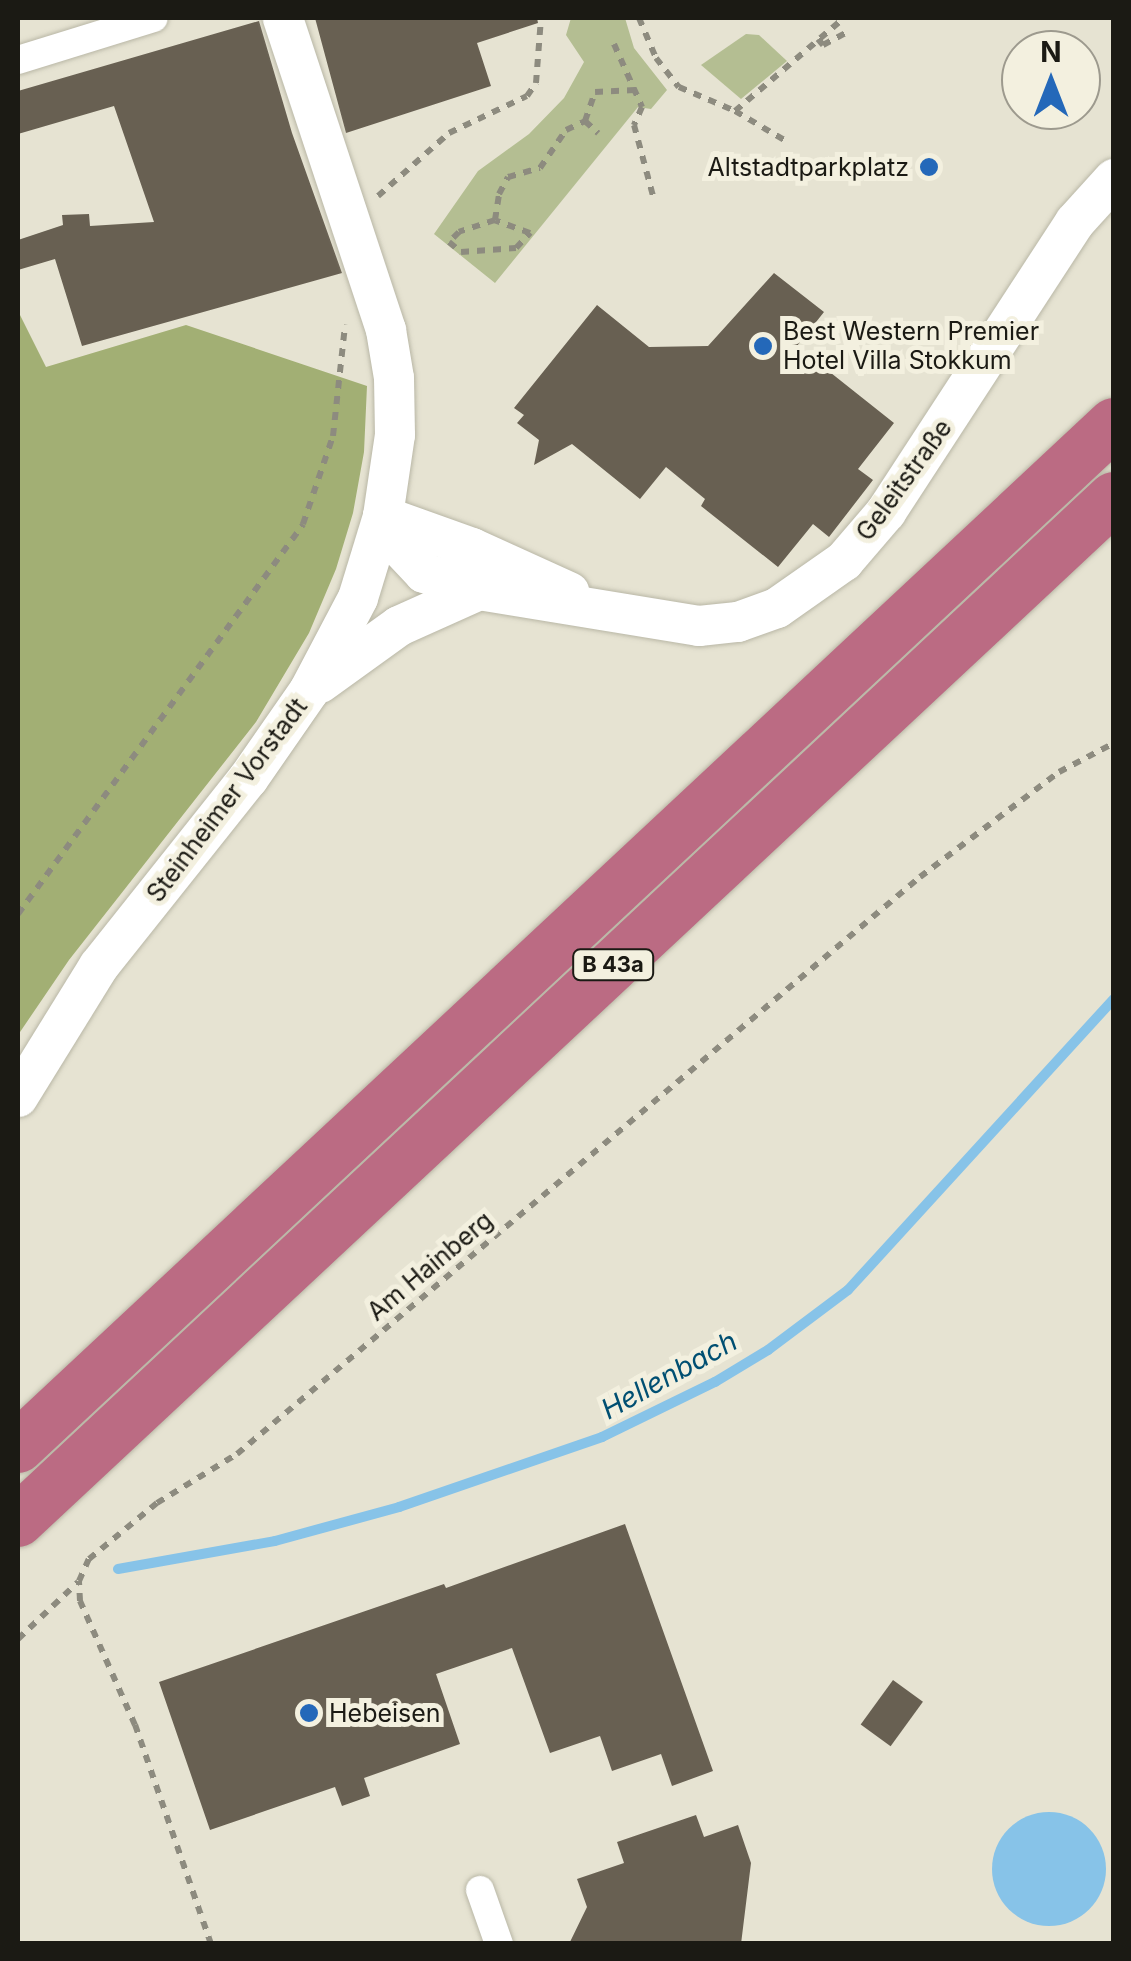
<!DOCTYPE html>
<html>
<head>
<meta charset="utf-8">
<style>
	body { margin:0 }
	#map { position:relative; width:1131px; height:1961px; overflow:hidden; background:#e6e3d2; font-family:Inter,sans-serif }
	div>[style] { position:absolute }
	.green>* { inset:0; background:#b4be92 }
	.forest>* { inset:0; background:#a2af74 }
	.water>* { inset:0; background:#87c3e8 }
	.round { border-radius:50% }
	.stream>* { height:10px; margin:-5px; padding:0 5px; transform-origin:5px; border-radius:5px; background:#87c3e8 }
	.building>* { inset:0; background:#686052; transform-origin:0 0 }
	.path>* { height:6px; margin-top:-3px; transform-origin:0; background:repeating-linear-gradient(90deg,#8d8b7f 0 8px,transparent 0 16px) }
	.roads { filter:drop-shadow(0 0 2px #b9b7a6) drop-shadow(0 0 2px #b9b7a6) }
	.street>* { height:28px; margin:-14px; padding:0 14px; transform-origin:14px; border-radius:14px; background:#fff }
	.secondary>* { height:40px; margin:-20px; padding:0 20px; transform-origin:20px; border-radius:20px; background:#fff }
	.highway>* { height:52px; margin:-26px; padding:0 26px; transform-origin:26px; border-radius:26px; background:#bb6b83 }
	.dots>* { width:28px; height:28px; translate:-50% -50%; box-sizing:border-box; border:5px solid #f3f0df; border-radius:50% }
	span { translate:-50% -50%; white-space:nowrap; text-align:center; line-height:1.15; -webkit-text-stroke:10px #f3f0df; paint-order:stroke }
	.shield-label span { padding:2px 8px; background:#f3f0df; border:2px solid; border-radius:8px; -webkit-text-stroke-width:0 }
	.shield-label { font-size:22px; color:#1b1a14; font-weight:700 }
	.poi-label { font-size:25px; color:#1b1a14 }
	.right { translate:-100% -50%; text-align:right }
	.left { translate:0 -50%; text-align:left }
	.street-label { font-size:25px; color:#1b1a14 }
	.water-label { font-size:28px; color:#004f72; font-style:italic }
	.frame { position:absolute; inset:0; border:20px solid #1b1a14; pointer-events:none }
	.north { position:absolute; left:1001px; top:30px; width:100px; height:100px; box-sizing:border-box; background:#f3f0df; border:2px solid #9d9a8e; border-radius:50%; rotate:0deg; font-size:28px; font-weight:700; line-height:40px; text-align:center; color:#1b1a14 }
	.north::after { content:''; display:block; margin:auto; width:35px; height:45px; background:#2468b9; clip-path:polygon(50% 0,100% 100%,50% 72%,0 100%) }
</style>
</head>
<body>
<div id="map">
	<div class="green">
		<i style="clip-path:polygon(571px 18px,625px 18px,634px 48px,667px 90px,651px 109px,638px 107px,495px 283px,434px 234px,478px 171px,529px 134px,564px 98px,584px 62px,566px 35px)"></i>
		<i style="clip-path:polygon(746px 34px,759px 35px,787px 61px,741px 99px,701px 65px)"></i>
	</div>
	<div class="forest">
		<i style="clip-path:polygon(18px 311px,46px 367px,186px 325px,367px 386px,364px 452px,353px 513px,336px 569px,309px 633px,256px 722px,69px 960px,18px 1035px)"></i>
	</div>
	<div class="water">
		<i class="round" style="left:992px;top:1812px;width:114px;height:114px"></i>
	</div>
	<div class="stream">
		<i style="left:118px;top:1569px;width:159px;rotate:-10.1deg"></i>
		<i style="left:275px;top:1541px;width:129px;rotate:-15.3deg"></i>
		<i style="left:399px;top:1507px;width:215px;rotate:-19deg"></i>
		<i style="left:602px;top:1437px;width:126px;rotate:-26deg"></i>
		<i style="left:715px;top:1382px;width:62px;rotate:-31.1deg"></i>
		<i style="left:768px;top:1350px;width:100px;rotate:-36.9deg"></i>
		<i style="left:848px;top:1290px;width:394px;rotate:-47.6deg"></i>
	</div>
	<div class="building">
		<i style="clip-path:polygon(315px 18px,537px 18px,538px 23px,477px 43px,491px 86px,346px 133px)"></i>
		<i style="clip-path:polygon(259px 21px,292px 133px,342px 273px,82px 346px,55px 259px,18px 270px,18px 240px,63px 225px,62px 215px,89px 214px,90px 226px,154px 222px,114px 106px,18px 134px,18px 91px)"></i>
		<i style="clip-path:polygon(774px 273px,824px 312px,797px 346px,894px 423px,858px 469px,873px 480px,829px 537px,813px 524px,778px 567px,701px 506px,705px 499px,666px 467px,640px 499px,572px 444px,534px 465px,539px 440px,517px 423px,524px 415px,514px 408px,597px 305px,649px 347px,708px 346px)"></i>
		<i style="clip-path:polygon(625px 1524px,713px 1771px,672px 1786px,661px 1754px,612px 1771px,600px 1736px,550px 1753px,512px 1648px,436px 1674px,460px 1744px,364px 1778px,370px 1796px,342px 1806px,335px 1787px,210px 1830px,159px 1682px,444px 1584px,446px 1588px)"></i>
		<i style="left:893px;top:1680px;width:37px;height:55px;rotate:36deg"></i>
		<i style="clip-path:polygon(696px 1815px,704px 1837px,738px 1825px,751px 1863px,741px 1944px,569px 1944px,587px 1907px,577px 1879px,624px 1863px,617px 1842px)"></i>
	</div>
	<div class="path">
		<i style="left:639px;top:18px;width:43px;rotate:67deg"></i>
		<i style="left:656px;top:58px;width:37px;rotate:52deg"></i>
		<i style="left:679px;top:87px;width:61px;rotate:23.2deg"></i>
		<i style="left:735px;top:111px;width:59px;rotate:30.5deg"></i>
		<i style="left:818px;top:39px;width:8px;rotate:50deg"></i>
		<i style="left:823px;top:45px;width:30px;rotate:-28deg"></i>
		<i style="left:614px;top:44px;width:69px;rotate:66deg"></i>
		<i style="left:642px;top:107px;width:20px;rotate:114deg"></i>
		<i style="left:634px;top:125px;width:73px;rotate:75deg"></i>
		<i style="left:735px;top:111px;width:143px;rotate:-40.5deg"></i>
		<i style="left:585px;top:121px;width:18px;rotate:43deg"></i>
		<i style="left:378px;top:196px;width:95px;rotate:-41.6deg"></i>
		<i style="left:449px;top:133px;width:86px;rotate:-25.4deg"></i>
		<i style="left:527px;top:96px;width:16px;rotate:-55deg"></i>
		<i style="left:536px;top:83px;width:65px;rotate:-85.6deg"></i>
		<i style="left:495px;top:220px;width:38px;rotate:162deg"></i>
		<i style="left:459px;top:232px;width:14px;rotate:135deg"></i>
		<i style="left:449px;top:242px;width:16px;rotate:40deg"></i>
		<i style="left:461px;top:252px;width:55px;rotate:-4.2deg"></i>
		<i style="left:516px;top:248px;width:21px;rotate:-47deg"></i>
		<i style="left:530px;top:233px;width:37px;rotate:-160deg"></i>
		<i style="left:495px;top:220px;width:26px;rotate:-81deg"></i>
		<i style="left:499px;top:194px;width:19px;rotate:-62deg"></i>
		<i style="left:508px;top:177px;width:33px;rotate:-16deg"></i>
		<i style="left:540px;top:168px;width:46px;rotate:-55.6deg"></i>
		<i style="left:566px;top:130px;width:21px;rotate:-25deg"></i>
		<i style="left:585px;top:121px;width:31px;rotate:-71deg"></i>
		<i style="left:595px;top:92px;width:40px;rotate:-2.9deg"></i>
		<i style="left:18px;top:914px;width:483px;rotate:-53.8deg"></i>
		<i style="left:303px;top:524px;width:93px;rotate:-71.2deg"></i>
		<i style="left:333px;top:436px;width:112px;rotate:-83.8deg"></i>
		<i style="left:18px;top:1639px;width:83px;rotate:-43.5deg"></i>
		<i style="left:211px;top:1944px;width:232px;rotate:-109.1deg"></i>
		<i style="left:135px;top:1725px;width:136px;rotate:-113.9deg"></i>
		<i style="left:80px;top:1601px;width:20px;rotate:-93deg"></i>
		<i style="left:79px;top:1581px;width:24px;rotate:-66deg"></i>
		<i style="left:89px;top:1559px;width:88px;rotate:-39.5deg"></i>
		<i style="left:157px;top:1503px;width:94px;rotate:-31.5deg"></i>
		<i style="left:237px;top:1454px;width:894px;rotate:-40.19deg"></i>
		<i style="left:920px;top:877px;width:174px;rotate:-37.1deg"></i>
		<i style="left:1059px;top:772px;width:62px;rotate:-27.8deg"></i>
	</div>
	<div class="roads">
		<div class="street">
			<i style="left:18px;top:60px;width:142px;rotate:-17.2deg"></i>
			<i style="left:480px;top:1890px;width:57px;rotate:70.6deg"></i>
		</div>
		<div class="secondary">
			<i style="left:383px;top:516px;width:29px;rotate:65deg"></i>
			<i style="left:395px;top:542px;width:42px;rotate:46.9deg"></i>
			<i style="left:424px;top:573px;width:58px;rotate:17.2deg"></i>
			<i style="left:479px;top:590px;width:223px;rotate:9.3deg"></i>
			<i style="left:699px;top:626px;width:39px;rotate:-6deg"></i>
			<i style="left:738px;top:622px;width:41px;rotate:-19.7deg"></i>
			<i style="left:777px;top:608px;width:82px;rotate:-35deg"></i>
			<i style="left:844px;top:561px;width:65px;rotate:-49.4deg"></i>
			<i style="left:886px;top:512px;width:346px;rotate:-56.9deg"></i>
			<i style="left:1075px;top:222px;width:58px;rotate:-47.8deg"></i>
			<i style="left:383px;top:516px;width:95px;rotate:19.8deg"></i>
			<i style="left:472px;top:548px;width:107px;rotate:24.4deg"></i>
			<i style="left:320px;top:683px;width:97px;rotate:-35.8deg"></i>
			<i style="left:399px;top:626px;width:88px;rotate:-24.2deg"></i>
			<i style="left:18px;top:1097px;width:154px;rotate:-58.3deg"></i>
			<i style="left:99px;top:966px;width:239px;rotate:-51.5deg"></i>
			<i style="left:248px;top:779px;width:107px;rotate:-55.3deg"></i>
			<i style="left:309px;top:691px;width:105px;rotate:-62.2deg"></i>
			<i style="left:358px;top:598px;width:86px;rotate:-73deg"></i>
			<i style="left:383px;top:516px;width:82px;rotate:-81.6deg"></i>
			<i style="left:395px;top:435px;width:57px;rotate:-91deg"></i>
			<i style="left:394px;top:378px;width:49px;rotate:-99.5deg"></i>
			<i style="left:386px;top:330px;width:329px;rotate:-108.3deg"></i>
		</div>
		<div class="highway">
			<i style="left:18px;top:1447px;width:1499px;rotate:-43.03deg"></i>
			<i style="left:18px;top:1521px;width:1499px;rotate:-43.03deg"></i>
		</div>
	</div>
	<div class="dots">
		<i style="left:929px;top:167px;background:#2468b9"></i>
		<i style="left:763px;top:346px;background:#2468b9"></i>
		<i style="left:309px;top:1713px;background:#2468b9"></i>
	</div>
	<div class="shield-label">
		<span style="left:613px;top:965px">B 43a</span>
	</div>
	<div class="poi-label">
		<span class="right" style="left:909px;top:167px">Altstadtparkplatz</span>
		<span class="left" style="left:783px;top:346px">Best Western Premier<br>Hotel Villa Stokkum</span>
		<span class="left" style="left:329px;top:1713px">Hebeisen</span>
	</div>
	<div class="street-label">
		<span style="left:904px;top:480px;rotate:-54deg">Geleitstraße</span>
		<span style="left:227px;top:800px;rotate:-53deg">Steinheimer Vorstadt</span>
		<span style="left:430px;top:1266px;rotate:-40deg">Am Hainberg</span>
	</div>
	<div class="water-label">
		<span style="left:669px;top:1375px;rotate:-29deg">Hellenbach</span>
	</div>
	<div class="frame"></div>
	<div class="north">N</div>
</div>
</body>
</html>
